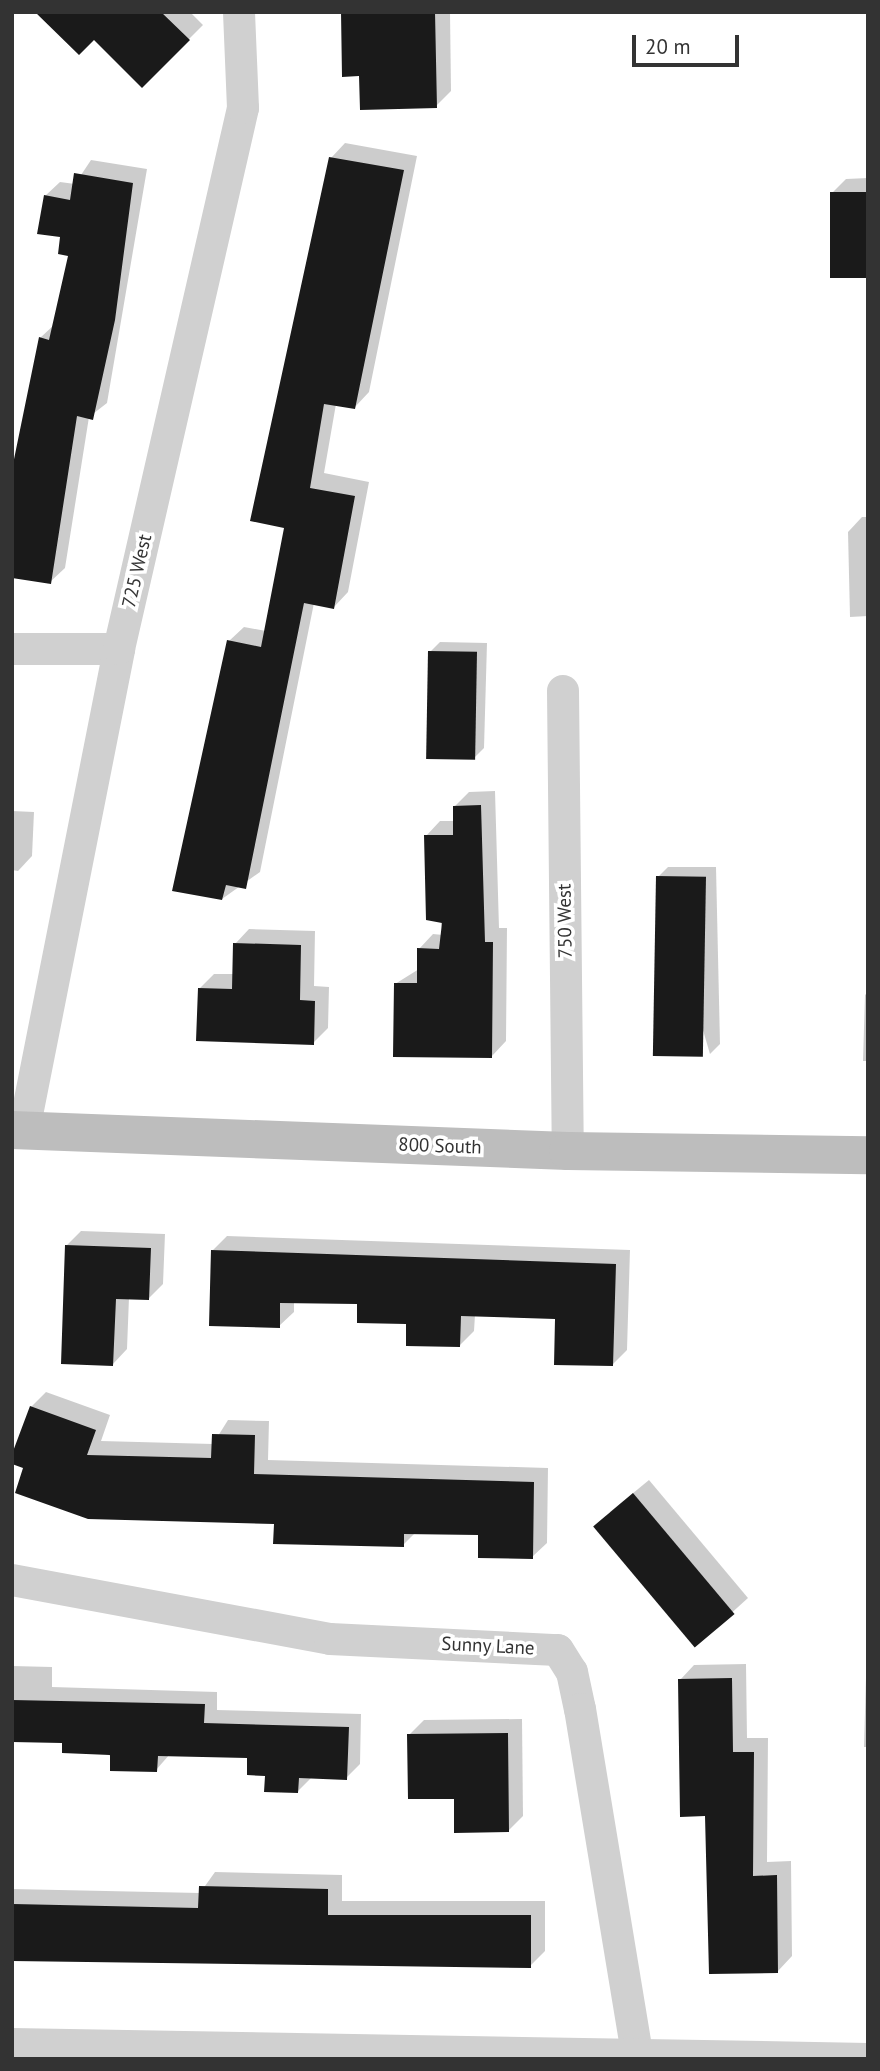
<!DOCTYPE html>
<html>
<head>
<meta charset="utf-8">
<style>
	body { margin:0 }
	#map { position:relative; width:880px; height:2071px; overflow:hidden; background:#fff; font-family:"PT Sans",sans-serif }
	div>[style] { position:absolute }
	.shadow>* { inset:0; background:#0003 }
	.building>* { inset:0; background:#1a1a1a; transform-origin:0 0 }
	.street>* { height:32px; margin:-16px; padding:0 16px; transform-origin:16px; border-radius:16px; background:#d0d0d0 }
	.secondary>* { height:38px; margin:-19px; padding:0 19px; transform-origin:19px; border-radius:19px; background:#bdbdbd }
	span { translate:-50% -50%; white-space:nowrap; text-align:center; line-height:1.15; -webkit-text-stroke:7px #fff; paint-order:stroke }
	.street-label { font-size:19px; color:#333 }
	.frame { position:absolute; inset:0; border:14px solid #333; pointer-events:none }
	.scale { position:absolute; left:632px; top:35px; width:107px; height:32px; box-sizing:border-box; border:4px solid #333; border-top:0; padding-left:9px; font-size:21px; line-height:24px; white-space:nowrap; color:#333; -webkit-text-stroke:5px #fff; paint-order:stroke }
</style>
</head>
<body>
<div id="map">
	<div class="shadow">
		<i style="clip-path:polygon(37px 12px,190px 12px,203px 25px,142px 86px,94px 38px)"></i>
		<i style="clip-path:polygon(342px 12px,450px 12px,451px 91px,436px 106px,361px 74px)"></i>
		<i style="clip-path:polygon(345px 143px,417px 156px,369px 392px,355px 407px,336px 404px,324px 473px,369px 482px,348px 592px,334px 607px,314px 603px,260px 872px,222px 899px,229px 641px,244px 627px,266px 631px,286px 526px,331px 158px)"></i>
		<i style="clip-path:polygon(91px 160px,147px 169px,107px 403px,89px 417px,65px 568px,50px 582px,40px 338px,55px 324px,71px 254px,45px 196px,60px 182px,75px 184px)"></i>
		<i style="clip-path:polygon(868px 178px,868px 275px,832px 193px,846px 179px)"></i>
		<i style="clip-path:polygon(862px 517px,868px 517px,868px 616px,850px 617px,848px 532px)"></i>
		<i style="clip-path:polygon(440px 642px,487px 643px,484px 748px,474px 758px,430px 652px)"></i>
		<i style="clip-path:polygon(495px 791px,499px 928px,507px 928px,506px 1041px,492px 1056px,395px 984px,419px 969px,419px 949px,433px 934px,443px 935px,426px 836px,440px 821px,455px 821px,454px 807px,469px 792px)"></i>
		<i style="clip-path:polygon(12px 811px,34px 812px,32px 856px,18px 871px,12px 870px)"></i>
		<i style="clip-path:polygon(668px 867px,716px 867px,720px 1044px,710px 1054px,658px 877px)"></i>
		<i style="clip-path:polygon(249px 929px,315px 931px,314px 986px,329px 987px,328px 1028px,313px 1043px,200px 988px,214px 974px,234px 974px,235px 944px)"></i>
		<i style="clip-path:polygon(868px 992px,868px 1061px,863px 1061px,865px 995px)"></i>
		<i style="clip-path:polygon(81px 1231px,165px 1234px,163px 1284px,149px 1298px,129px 1298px,127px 1349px,113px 1364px,67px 1245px)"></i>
		<i style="clip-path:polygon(227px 1236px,630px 1250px,627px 1350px,612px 1365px,557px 1317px,475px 1315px,474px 1331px,460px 1345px,359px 1303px,294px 1302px,294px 1312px,279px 1326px,212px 1251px)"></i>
		<i style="clip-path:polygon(46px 1392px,110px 1415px,101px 1441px,213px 1444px,228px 1420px,269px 1421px,268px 1460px,548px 1468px,547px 1543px,532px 1557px,480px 1533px,416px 1532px,403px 1545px,25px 1467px,31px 1407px)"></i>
		<i style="clip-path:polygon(649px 1480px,748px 1598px,696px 1645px,610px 1512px)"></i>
		<i style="clip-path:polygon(746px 1664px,747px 1738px,768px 1738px,767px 1862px,791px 1861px,792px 1956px,778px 1971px,680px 1680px,694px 1665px)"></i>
		<i style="clip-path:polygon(12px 1666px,52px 1667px,52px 1687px,217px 1692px,217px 1710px,361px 1714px,360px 1764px,346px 1778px,312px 1777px,298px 1791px,249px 1756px,170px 1754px,156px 1770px,64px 1741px,12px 1740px)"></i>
		<i style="clip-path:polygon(868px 1674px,868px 1747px,864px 1747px,866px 1677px)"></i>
		<i style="clip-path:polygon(522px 1719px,523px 1816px,509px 1830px,455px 1797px,409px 1735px,424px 1720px)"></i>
		<i style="clip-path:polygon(215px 1872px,342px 1875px,342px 1901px,545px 1901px,545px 1951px,530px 1966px,12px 1960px,12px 1889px,200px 1893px)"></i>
	</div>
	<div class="building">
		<i style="clip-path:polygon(35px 12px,161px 12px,190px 40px,142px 88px,94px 40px,79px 55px)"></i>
		<i style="clip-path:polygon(341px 12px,435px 12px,437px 108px,360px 110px,359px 76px,342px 77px)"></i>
		<i style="clip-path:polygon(329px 157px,404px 170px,355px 409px,324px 404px,310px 488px,355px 496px,334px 609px,304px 603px,246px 889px,226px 885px,222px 900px,172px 891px,227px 640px,261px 647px,284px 528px,250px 521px)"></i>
		<i style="clip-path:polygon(74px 173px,133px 183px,115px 320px,93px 420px,77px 416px,51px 584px,12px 578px,12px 469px,39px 337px,49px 340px,68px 256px,58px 254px,60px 237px,37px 234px,44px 195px,70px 200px)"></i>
		<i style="left:830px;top:192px;width:38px;height:86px"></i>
		<i style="left:428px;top:651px;width:49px;height:108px;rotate:1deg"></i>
		<i style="clip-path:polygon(481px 805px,485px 942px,493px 942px,492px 1058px,393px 1057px,394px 983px,417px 983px,417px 948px,439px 949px,442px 923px,426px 920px,424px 835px,453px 835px,453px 806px)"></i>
		<i style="left:656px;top:876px;width:50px;height:180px;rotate:1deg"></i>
		<i style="clip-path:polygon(233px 943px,301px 945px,300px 1000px,315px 1001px,314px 1045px,196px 1041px,198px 988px,232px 989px)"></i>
		<i style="clip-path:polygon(65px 1245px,151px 1248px,149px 1300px,116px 1299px,113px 1366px,61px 1364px)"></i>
		<i style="clip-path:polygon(211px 1250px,616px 1264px,613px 1366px,554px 1365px,555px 1319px,461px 1316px,460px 1347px,406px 1346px,406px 1324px,357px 1323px,357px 1304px,280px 1303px,280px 1328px,209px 1326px)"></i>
		<i style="clip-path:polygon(30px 1406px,96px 1430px,87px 1455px,211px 1458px,212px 1434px,255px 1435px,254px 1474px,534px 1482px,533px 1559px,478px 1558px,478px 1535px,404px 1534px,404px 1547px,273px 1544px,274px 1524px,88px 1519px,15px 1493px,23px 1468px,12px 1464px,12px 1454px)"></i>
		<i style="left:633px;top:1493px;width:158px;height:52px;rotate:50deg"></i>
		<i style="clip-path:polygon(732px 1678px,733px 1752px,754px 1752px,753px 1876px,777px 1875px,778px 1973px,709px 1974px,705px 1816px,680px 1817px,678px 1679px)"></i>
		<i style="clip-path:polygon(12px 1700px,205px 1704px,204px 1723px,349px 1727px,347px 1780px,299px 1778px,298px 1793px,264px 1792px,265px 1776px,247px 1775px,247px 1758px,158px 1756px,157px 1772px,110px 1771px,110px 1755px,62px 1753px,62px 1743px,12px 1742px)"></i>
		<i style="clip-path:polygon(508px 1733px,509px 1832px,454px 1833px,454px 1799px,408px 1799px,407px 1734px)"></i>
		<i style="clip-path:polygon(199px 1886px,328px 1889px,328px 1915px,531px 1915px,531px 1968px,12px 1961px,13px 1904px,198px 1908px)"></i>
	</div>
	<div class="street">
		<i style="left:12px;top:649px;width:107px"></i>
		<i style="left:563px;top:691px;width:460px;rotate:89.4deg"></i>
		<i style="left:24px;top:1130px;width:490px;rotate:-78.8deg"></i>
		<i style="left:119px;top:649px;width:555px;rotate:-77.09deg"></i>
		<i style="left:243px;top:108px;width:96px;rotate:-92.4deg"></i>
		<i style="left:12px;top:1580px;width:323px;rotate:10.5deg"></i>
		<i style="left:330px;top:1639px;width:228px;rotate:2.8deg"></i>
		<i style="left:558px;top:1650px;width:26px;rotate:58deg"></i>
		<i style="left:572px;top:1672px;width:38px;rotate:78deg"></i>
		<i style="left:580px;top:1709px;width:348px;rotate:80.6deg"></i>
		<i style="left:12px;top:2044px;width:856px;rotate:1deg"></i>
	</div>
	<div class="secondary">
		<i style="left:12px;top:1130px;width:556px;rotate:2.16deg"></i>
		<i style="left:568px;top:1151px;width:300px;rotate:0.8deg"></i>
	</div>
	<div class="street-label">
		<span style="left:137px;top:571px;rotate:-77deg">725 West</span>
		<span style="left:565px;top:921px;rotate:-91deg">750 West</span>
		<span style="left:440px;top:1146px;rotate:2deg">800 South</span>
		<span style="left:488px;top:1646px;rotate:3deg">Sunny Lane</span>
	</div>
	<div class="frame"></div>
	<div class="scale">20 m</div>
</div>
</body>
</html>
